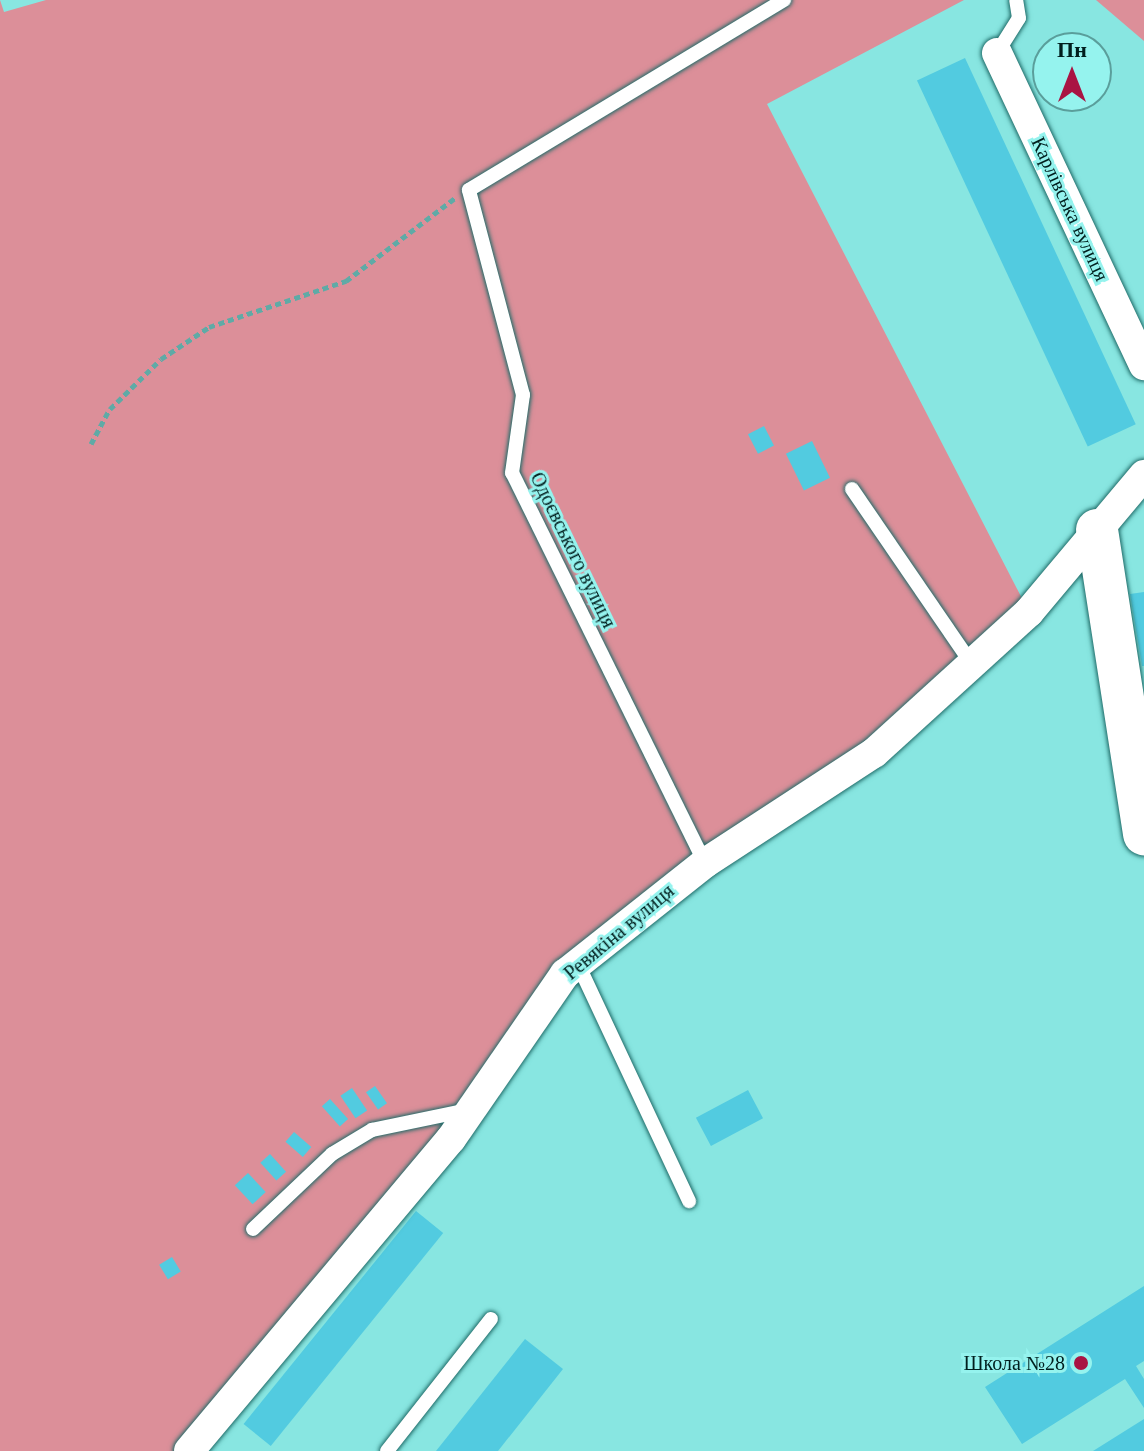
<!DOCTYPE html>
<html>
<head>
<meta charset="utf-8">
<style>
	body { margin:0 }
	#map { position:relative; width:1144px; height:1451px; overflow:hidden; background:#88e6e1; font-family:"Times New Roman",serif }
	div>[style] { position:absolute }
	.green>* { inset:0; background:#dc8f99 }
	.building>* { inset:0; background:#52cbe0; transform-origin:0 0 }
	.path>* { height:5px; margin-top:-2.5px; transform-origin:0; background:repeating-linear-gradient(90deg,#5faaa6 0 6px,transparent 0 10px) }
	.roads { filter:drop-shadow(0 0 2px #1f6b68) drop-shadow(0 0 2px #1f6b68) }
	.lane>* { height:14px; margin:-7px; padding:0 7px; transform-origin:7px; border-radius:7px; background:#fff }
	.street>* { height:30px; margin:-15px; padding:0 15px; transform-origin:15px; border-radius:15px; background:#fff }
	.secondary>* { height:42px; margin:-21px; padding:0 21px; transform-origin:21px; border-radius:21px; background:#fff }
	.dots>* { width:22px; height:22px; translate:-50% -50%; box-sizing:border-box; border:4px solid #95f3ee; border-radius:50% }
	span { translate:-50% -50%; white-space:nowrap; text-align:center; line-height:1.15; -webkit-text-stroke:6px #95f3ee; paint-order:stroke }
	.street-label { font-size:20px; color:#011f1e }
	.poi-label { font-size:20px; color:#011f1e }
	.right { translate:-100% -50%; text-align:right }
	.north { position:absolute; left:1032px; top:32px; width:80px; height:80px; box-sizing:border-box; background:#95f3ee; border:2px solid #5a9e9b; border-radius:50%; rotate:0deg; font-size:22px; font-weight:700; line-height:32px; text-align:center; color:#011f1e }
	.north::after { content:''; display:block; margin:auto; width:28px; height:36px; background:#a91443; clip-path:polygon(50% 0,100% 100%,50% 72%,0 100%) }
</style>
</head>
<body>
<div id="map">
	<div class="green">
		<i style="clip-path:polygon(0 0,4px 12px,46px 0,964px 0,767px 104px,1029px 612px,874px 753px,565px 974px,189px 1451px,0 1451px)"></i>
		<i style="clip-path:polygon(1096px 0,1144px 0,1144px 41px)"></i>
	</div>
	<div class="building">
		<i style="left:965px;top:58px;width:404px;height:53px;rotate:65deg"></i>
		<i style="left:764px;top:426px;width:22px;height:18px;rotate:63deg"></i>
		<i style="left:812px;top:441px;width:41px;height:29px;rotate:64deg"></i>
		<i style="clip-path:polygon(1144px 592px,1144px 666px,1142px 666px,1130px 594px)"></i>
		<i style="left:375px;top:1086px;width:21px;height:11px;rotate:55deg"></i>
		<i style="left:352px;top:1088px;width:27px;height:14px;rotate:56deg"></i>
		<i style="left:748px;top:1090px;width:32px;height:59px;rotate:62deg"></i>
		<i style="left:330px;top:1099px;width:27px;height:11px;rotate:48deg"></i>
		<i style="left:294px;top:1132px;width:23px;height:13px;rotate:41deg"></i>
		<i style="left:270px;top:1154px;width:24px;height:13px;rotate:48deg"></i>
		<i style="left:248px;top:1173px;width:26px;height:18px;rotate:47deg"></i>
		<i style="left:416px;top:1211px;width:35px;height:274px;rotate:39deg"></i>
		<i style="left:172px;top:1257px;width:17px;height:15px;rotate:59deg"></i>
		<i style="clip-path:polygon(1144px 1286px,1144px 1361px,1136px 1366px,1144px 1379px,1144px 1408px,1125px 1379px,1022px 1444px,985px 1387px)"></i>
		<i style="clip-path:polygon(525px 1339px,563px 1369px,498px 1451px,436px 1451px)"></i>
		<i style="clip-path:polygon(1144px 1419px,1144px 1451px,1093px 1451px)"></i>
	</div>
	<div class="path">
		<i style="left:91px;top:444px;width:40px;rotate:-62deg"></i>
		<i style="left:110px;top:409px;width:71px;rotate:-44.4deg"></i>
		<i style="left:161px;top:359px;width:58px;rotate:-33.7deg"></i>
		<i style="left:209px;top:327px;width:145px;rotate:-18.6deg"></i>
		<i style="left:346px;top:281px;width:137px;rotate:-37.3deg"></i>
	</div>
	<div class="roads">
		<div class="lane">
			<i style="left:997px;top:53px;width:41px;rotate:-57.8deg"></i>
			<i style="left:1019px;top:18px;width:18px;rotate:-99deg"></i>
			<i style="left:852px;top:489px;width:212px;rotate:55.6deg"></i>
			<i style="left:705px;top:863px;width:435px;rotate:-116.3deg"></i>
			<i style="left:512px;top:473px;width:79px;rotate:-82deg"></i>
			<i style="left:523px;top:395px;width:212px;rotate:-104.8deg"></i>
			<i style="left:469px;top:190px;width:368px;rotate:-31.1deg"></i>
			<i style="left:578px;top:964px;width:262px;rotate:64.9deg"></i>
			<i style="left:253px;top:1229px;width:109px;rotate:-43.5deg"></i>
			<i style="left:332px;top:1154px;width:47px;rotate:-31deg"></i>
			<i style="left:372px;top:1130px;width:98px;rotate:-11.8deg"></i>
			<i style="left:387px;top:1451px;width:168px;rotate:-51.8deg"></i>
		</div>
		<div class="street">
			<i style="left:997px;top:53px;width:345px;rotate:64.8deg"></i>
			<i style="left:189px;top:1451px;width:407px;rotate:-50deg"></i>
			<i style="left:451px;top:1139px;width:201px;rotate:-55.4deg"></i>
			<i style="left:565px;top:974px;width:179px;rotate:-38.4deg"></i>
			<i style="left:705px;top:863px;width:202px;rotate:-33.1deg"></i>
			<i style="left:874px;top:753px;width:210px;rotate:-42.3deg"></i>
			<i style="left:1029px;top:612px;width:179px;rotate:-50deg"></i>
		</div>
		<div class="secondary">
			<i style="left:1097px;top:530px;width:308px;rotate:81.2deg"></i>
		</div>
	</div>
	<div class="dots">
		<i style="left:1081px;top:1363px;background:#a91443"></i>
	</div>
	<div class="street-label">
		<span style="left:1070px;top:209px;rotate:65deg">Карлівська вулиця</span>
		<span style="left:573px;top:550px;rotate:64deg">Одоєвського вулиця</span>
		<span style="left:619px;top:932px;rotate:-40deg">Ревякіна вулиця</span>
	</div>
	<div class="poi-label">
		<span class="right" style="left:1065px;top:1363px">Школа №28</span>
	</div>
	<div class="north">Пн</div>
</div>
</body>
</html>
